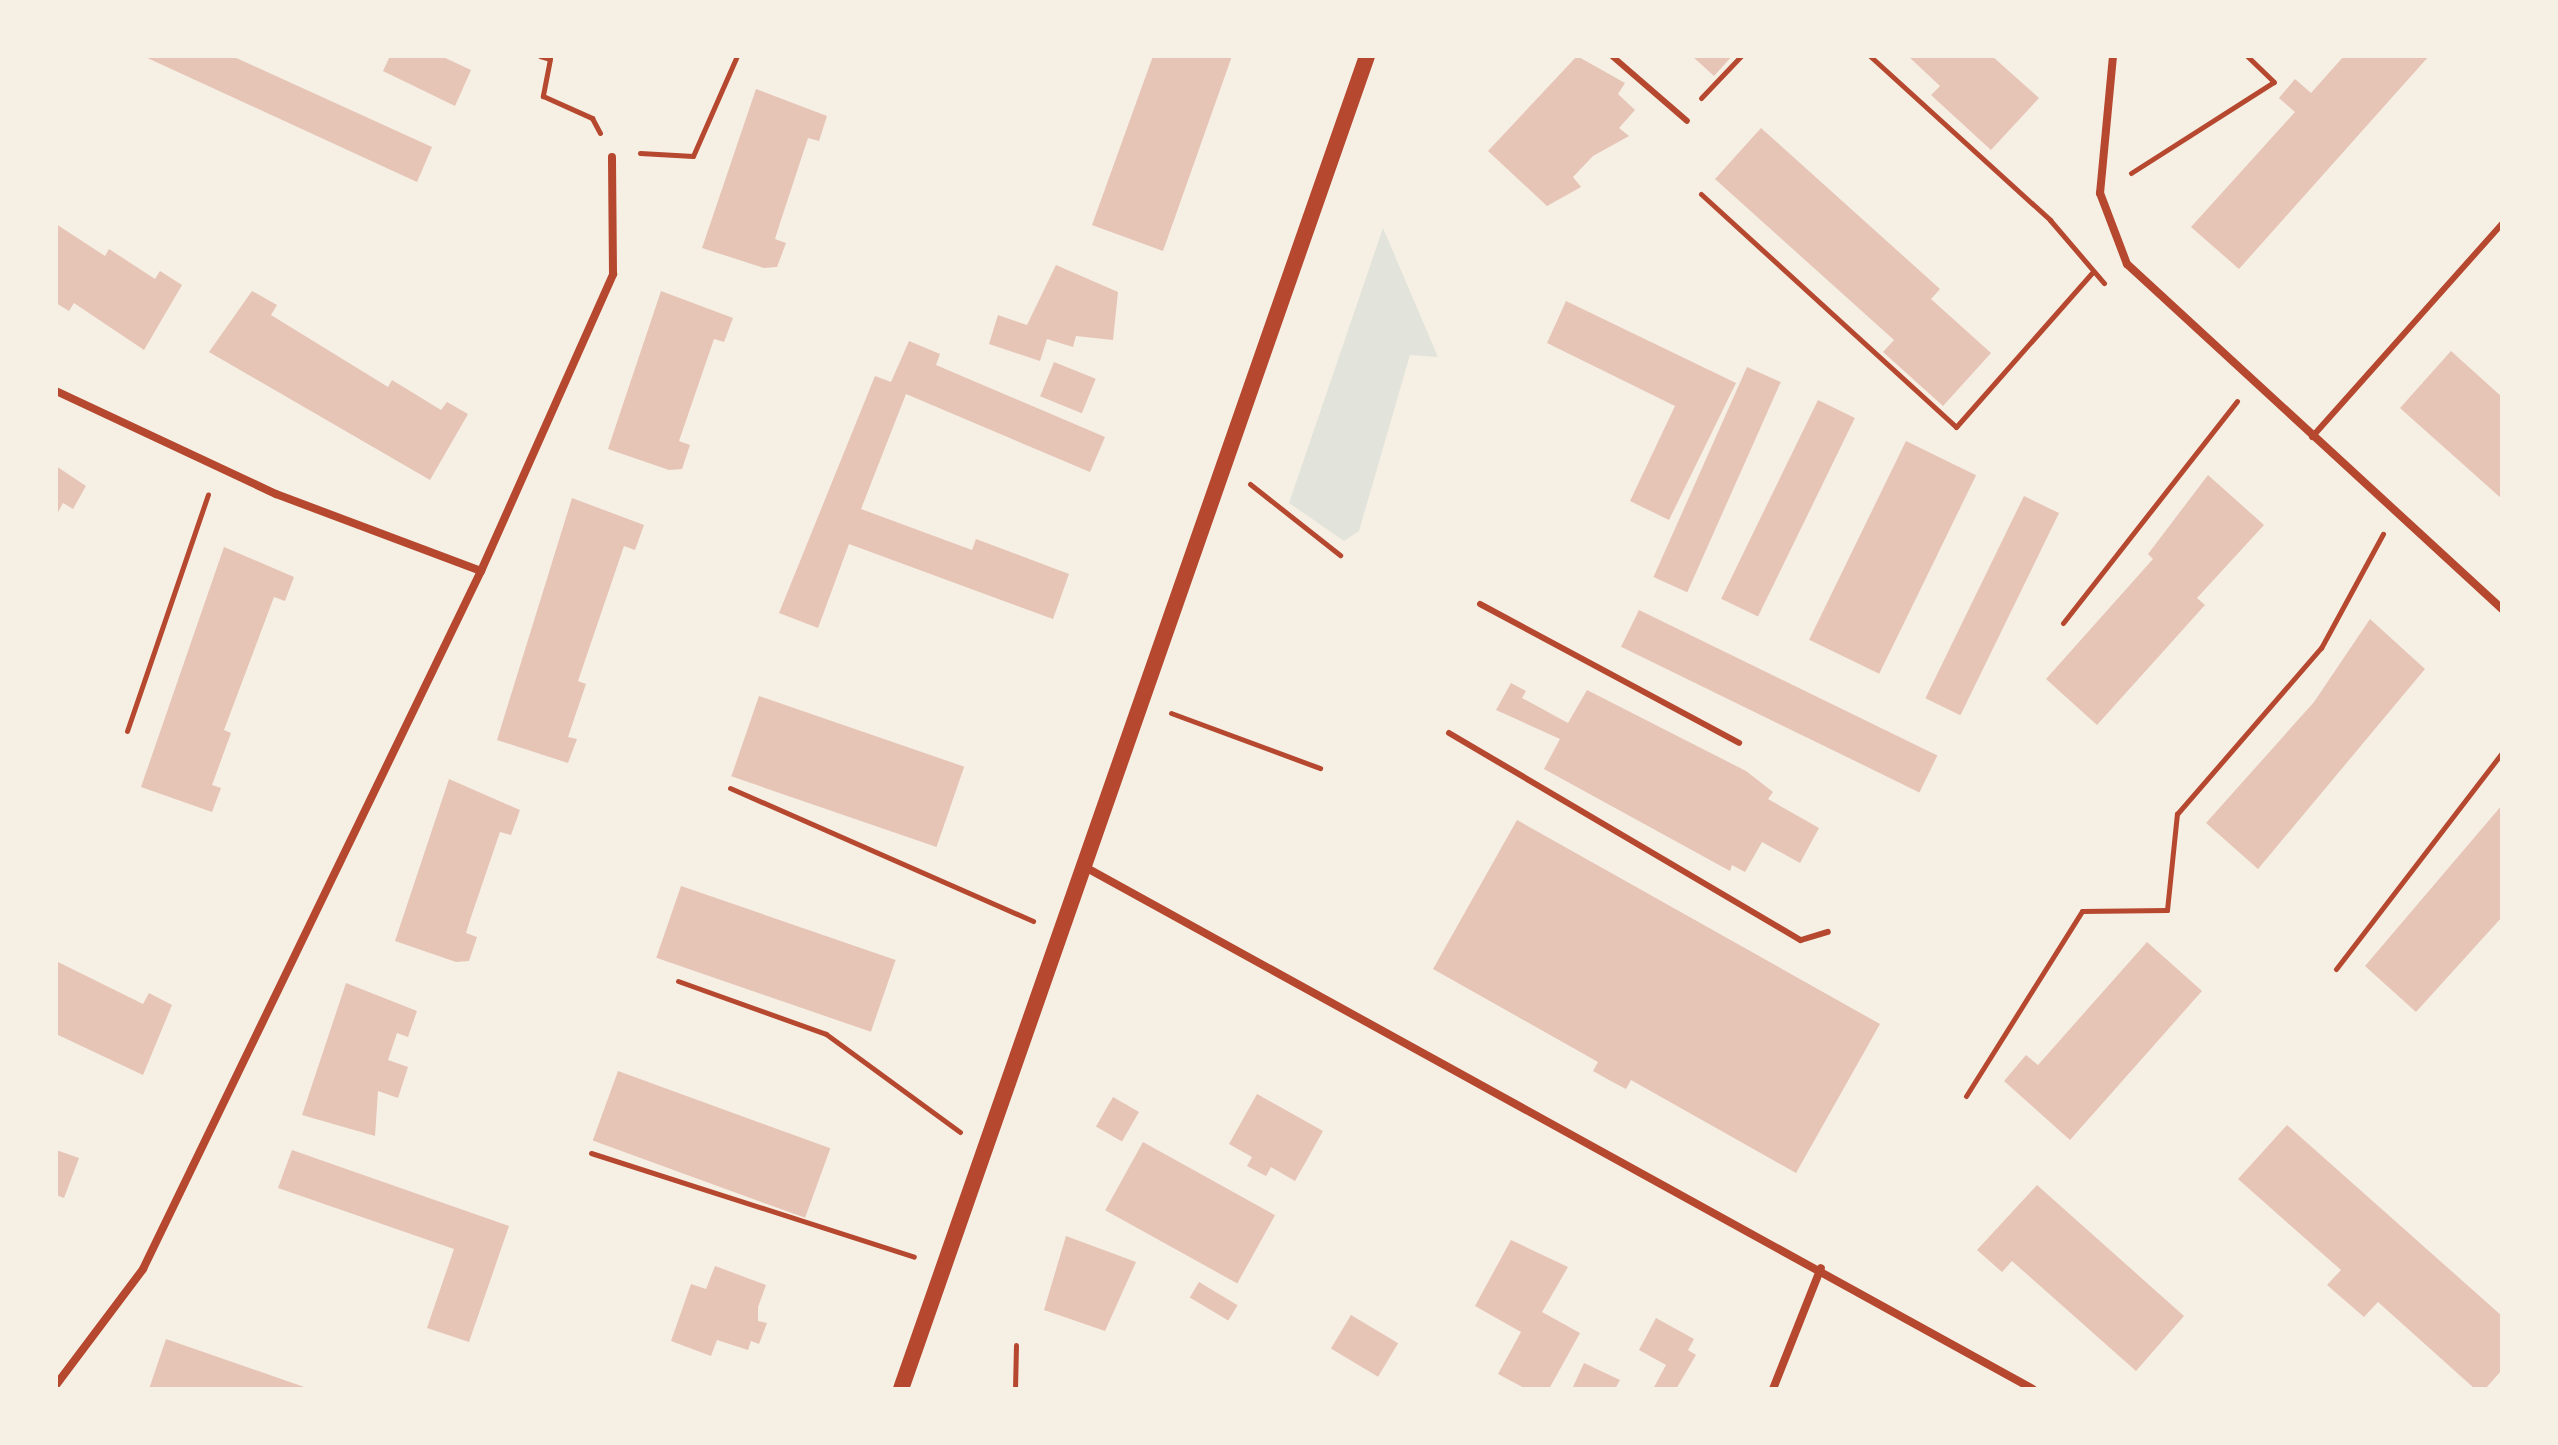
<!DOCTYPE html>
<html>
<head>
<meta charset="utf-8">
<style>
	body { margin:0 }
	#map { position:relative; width:2558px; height:1445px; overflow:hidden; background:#f6efe4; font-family:Quicksand,sans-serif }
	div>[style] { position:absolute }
	.green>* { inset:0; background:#e2e4dc }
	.building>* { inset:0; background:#e6c5b7; transform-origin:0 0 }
	.path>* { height:5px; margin:-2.5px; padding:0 2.5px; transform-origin:2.5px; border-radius:2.5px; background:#b5482f }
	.service>* { height:6px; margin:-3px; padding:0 3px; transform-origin:3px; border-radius:3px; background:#b5482f }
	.minor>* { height:8px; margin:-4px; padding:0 4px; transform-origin:4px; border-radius:4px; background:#b5482f }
	.secondary>* { height:16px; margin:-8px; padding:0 8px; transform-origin:8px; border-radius:8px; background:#b5482f }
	span { translate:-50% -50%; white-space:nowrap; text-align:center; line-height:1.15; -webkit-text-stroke:6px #f6efe4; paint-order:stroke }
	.frame { position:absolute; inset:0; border:58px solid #f6efe4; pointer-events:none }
</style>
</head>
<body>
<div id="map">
	<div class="green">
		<i style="clip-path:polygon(1383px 228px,1438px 357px,1410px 355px,1359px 531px,1344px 541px,1289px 503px)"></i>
	</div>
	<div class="building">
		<i style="clip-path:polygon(143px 56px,232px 56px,432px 147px,417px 182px)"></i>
		<i style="clip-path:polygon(390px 56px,441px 56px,471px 70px,455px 106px,383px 71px)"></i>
		<i style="clip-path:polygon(1153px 56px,1232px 56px,1163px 251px,1092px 225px)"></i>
		<i style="clip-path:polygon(1577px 56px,1625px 83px,1618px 94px,1635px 110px,1619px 128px,1629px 136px,1593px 156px,1573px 177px,1581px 187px,1547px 206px,1488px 151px)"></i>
		<i style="clip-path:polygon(1692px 56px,1732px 56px,1714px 76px)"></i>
		<i style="clip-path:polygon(1908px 56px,1992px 56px,2039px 98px,1991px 150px,1931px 95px,1940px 86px)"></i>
		<i style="clip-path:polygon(2344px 56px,2429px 56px,2239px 269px,2191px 227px,2295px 112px,2279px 98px,2295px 79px,2311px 93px)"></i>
		<i style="clip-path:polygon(756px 89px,827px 116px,819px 141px,808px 138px,780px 223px,775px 239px,786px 243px,777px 267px,764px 268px,702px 248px)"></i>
		<i style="clip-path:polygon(1761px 128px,1940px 289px,1931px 299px,1991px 353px,1943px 406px,1883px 352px,1894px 340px,1715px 179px)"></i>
		<i style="clip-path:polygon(56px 224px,105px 256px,109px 249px,155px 279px,160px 271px,182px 285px,144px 350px,74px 303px,69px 311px,56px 303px)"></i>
		<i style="clip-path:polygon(1056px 265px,1118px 292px,1113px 340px,1076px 336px,1073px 347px,1047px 339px,1040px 361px,989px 344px,998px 315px,1027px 325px)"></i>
		<i style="clip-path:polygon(252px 291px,277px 305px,271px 315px,388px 387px,392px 380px,441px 410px,447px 402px,468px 414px,430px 480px,209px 352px)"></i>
		<i style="clip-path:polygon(661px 291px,733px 318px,724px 342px,714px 339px,679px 441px,690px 445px,682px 469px,669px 470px,608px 449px)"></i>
		<i style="clip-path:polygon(1566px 301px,1736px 383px,1669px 520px,1630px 501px,1675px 406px,1547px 343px)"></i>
		<i style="clip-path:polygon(909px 341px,940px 354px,936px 365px,1105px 437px,1090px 472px,906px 394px,861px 509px,972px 550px,976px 539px,1069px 574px,1053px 619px,849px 544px,818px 628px,779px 613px,875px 376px,891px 382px)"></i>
		<i style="clip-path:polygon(2451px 351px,2502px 397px,2502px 499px,2400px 408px)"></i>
		<i style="left:1054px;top:362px;width:45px;height:37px;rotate:22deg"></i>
		<i style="left:1747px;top:367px;width:37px;height:230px;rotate:24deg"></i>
		<i style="left:1818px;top:400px;width:41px;height:221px;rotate:26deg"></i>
		<i style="left:1906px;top:441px;width:78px;height:221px;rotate:26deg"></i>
		<i style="clip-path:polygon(56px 466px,86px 486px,73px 509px,63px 503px,56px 516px)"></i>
		<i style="clip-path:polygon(2208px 475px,2264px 525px,2197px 598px,2205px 605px,2097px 725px,2046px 679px,2153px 559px,2148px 554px)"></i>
		<i style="left:2024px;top:496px;width:39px;height:225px;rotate:26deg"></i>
		<i style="clip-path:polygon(572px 498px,644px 525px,635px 550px,624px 546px,578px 681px,586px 684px,568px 737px,577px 739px,568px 763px,497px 740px)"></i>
		<i style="clip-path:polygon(224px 547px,294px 577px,285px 601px,274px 597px,224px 730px,231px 733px,212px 785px,221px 788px,212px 812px,141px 787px)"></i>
		<i style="left:1639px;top:610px;width:332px;height:41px;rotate:26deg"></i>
		<i style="clip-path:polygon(2370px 619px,2425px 669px,2258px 869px,2206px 823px,2314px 702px)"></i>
		<i style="clip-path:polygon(1511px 683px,1526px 691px,1522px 698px,1568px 723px,1587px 690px,1746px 771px,1773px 792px,1768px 799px,1819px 828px,1800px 863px,1762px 842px,1745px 872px,1732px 865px,1730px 871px,1544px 769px,1560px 739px,1496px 710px)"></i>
		<i style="left:759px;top:696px;width:217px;height:85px;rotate:19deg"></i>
		<i style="clip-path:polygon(449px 779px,520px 810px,511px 835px,500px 832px,471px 917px,466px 933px,477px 937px,469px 961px,456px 962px,395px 941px)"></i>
		<i style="clip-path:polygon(2502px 805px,2502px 917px,2416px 1012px,2365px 966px)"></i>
		<i style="clip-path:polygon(1517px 820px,1880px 1024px,1796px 1173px,1631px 1080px,1626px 1089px,1609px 1080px,1593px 1071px,1598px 1062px,1433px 969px)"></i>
		<i style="left:681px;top:886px;width:227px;height:76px;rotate:19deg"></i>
		<i style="clip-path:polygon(2147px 942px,2202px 991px,2070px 1140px,2004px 1081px,2026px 1055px,2038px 1065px)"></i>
		<i style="clip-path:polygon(56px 961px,143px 1004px,149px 993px,172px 1005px,143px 1075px,56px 1034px)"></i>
		<i style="clip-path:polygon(346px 983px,417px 1011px,408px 1037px,397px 1033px,388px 1060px,408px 1067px,398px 1098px,378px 1091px,375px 1136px,302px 1115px)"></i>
		<i style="left:618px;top:1071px;width:226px;height:74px;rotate:20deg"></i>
		<i style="clip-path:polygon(1257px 1094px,1323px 1131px,1295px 1181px,1271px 1167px,1266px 1176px,1247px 1166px,1252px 1157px,1229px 1144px)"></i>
		<i style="left:1113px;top:1097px;width:30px;height:34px;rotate:30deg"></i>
		<i style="clip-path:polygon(2287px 1125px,2502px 1316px,2502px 1370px,2485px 1389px,2475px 1389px,2378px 1302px,2364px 1317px,2327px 1285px,2341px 1270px,2238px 1179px)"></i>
		<i style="left:1143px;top:1142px;width:151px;height:78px;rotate:29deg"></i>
		<i style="clip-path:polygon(56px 1150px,79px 1158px,64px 1198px,56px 1195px)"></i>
		<i style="clip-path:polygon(292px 1150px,509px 1226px,469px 1342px,427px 1328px,454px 1249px,278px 1188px)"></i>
		<i style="clip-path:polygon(2037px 1185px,2184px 1316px,2136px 1371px,2012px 1261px,2002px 1272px,1977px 1250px)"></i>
		<i style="clip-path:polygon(1066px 1236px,1136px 1262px,1105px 1331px,1044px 1310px)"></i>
		<i style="clip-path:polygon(1511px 1240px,1568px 1267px,1542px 1312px,1580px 1333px,1549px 1389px,1526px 1389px,1498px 1374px,1521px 1332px,1475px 1306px)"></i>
		<i style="clip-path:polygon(715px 1266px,766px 1285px,758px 1307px,758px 1321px,767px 1323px,759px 1344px,751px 1341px,748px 1350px,717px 1340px,711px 1356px,671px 1341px,691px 1284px,706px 1289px)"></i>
		<i style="left:1199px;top:1282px;width:45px;height:18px;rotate:31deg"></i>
		<i style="left:1351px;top:1315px;width:55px;height:39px;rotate:31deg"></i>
		<i style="clip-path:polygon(1656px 1318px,1694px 1339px,1688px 1350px,1696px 1355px,1676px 1389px,1653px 1389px,1666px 1365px,1639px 1350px)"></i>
		<i style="clip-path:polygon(166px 1339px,310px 1389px,149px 1389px)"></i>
		<i style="clip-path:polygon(1584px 1363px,1620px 1380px,1615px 1389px,1572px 1389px)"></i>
	</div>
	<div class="path">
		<i style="left:540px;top:56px;width:10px;rotate:17deg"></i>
		<i style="left:550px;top:59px;width:38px;rotate:101deg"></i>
		<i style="left:543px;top:96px;width:54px;rotate:24.2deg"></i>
		<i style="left:592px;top:118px;width:17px;rotate:62deg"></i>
		<i style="left:1870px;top:56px;width:244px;rotate:42.3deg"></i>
		<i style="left:2050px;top:220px;width:83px;rotate:49.4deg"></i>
		<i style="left:1701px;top:98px;width:58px;rotate:-46.4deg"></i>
		<i style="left:640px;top:153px;width:53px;rotate:3.2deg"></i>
		<i style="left:693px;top:156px;width:109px;rotate:-66.3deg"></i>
		<i style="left:2131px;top:173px;width:169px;rotate:-32.5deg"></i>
		<i style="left:2274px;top:82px;width:37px;rotate:-136deg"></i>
		<i style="left:1701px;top:194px;width:345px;rotate:42.4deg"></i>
		<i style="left:1956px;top:427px;width:205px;rotate:-48.6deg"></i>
		<i style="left:1250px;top:484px;width:115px;rotate:38.3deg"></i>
		<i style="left:2063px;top:623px;width:282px;rotate:-51.9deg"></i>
		<i style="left:1171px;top:713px;width:159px;rotate:20.3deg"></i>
		<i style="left:127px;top:731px;width:250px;rotate:-71.1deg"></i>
		<i style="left:730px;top:788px;width:331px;rotate:23.7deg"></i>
		<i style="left:2336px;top:969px;width:272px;rotate:-52.5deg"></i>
		<i style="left:678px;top:981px;width:157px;rotate:19.7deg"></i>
		<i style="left:826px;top:1034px;width:166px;rotate:36.2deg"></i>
		<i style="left:1966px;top:1096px;width:218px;rotate:-57.9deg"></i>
		<i style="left:2082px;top:911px;width:85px;rotate:-0.7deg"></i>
		<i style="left:2167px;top:910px;width:97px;rotate:-84.1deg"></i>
		<i style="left:2177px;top:814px;width:220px;rotate:-49.1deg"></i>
		<i style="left:2321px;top:648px;width:130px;rotate:-61.5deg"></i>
		<i style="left:591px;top:1153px;width:339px;rotate:17.8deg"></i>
		<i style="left:1015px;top:1389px;width:44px;rotate:-88.7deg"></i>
	</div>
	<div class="service">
		<i style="left:1612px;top:56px;width:99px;rotate:40.9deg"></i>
		<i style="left:2312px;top:437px;width:285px;rotate:-48.3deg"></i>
		<i style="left:1480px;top:604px;width:294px;rotate:28.2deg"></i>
		<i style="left:1449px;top:733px;width:408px;rotate:30.5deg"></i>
		<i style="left:1801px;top:940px;width:28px;rotate:-17deg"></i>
	</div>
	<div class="minor">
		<i style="left:2113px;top:56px;width:138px;rotate:95.4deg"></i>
		<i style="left:2100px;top:193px;width:76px;rotate:69.2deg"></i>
		<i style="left:2127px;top:264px;width:510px;rotate:42.61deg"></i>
		<i style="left:56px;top:391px;width:243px;rotate:25.1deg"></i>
		<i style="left:276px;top:494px;width:219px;rotate:20.6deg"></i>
		<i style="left:1085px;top:867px;width:1082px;rotate:28.84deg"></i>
		<i style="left:56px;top:1385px;width:145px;rotate:-53.1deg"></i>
		<i style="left:143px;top:1269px;width:776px;rotate:-64.16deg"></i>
		<i style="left:481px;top:571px;width:325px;rotate:-66deg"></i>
		<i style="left:613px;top:274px;width:117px;rotate:-90.5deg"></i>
		<i style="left:1773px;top:1389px;width:130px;rotate:-68.4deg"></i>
	</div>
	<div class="secondary">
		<i style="left:901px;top:1389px;width:1412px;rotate:-70.73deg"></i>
	</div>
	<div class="frame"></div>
</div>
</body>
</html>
